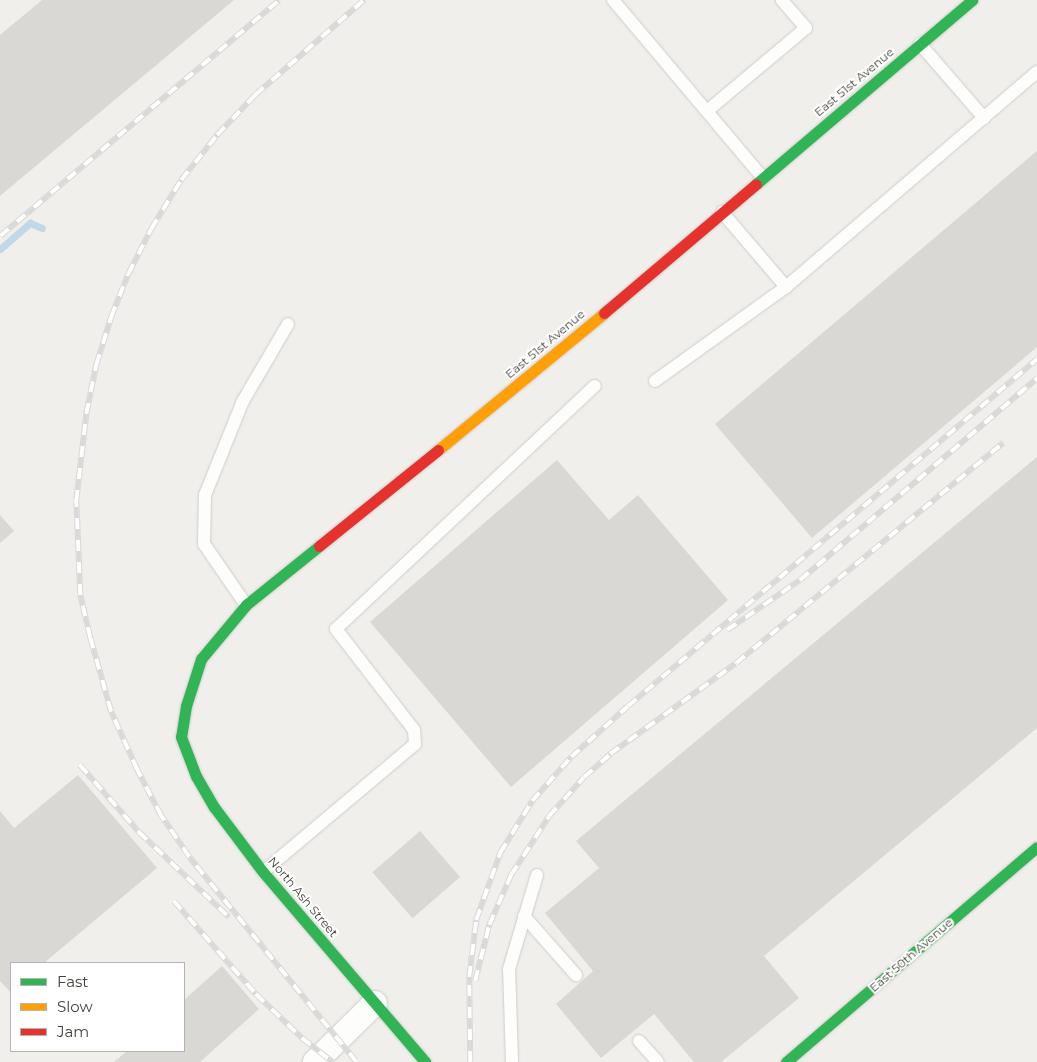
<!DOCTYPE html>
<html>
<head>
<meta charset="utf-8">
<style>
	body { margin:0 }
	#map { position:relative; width:1037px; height:1062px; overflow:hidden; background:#f1efeb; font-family:Montserrat,sans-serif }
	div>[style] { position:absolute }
	.stream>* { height:7px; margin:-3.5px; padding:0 3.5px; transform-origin:3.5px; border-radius:3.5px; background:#c1d8e9 }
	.building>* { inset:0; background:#dad8d4; transform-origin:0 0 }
	.roads { filter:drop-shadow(0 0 1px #cfcdc9) drop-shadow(0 0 1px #cfcdc9) }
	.lane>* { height:12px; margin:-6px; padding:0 6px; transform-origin:6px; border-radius:6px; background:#fdfdfc }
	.street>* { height:24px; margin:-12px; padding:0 12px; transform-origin:12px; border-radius:12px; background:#fdfdfc }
	.fast>* { height:11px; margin:-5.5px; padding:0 5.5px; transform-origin:5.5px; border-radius:5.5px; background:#30b455 }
	.slow>* { height:11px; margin:-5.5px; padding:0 5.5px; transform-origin:5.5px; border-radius:5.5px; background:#ff9f0a }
	.jam>* { height:11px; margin:-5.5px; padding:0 5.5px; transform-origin:5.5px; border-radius:5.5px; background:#e5322d }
	.rail>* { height:5.5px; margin-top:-2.75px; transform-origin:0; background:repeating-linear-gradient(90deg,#fff 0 11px,#d9d9d8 0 22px); box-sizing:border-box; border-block:1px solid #d9d9d8 }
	span { translate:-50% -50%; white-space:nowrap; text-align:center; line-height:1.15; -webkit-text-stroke:4px #fff; paint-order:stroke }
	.street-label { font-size:12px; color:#454138 }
	.legend { position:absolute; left:10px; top:962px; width:175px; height:90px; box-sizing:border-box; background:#fff; border:1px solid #b5b3af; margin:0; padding:6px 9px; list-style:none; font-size:15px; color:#454138 }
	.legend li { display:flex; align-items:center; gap:10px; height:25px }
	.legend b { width:25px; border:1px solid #b5b3af }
</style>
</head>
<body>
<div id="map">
	<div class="stream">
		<i style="left:0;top:249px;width:40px;rotate:-41deg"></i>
		<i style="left:30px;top:223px;width:13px;rotate:23deg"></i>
	</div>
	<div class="building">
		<i style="clip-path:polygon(42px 0,234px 0,0 196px,0 35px)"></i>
		<i style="clip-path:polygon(1037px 151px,1037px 347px,812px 538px,715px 424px)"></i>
		<i style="clip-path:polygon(1037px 457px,1037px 728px,764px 956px,799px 998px,721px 1062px,694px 1062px,654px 1014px,601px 1058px,556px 1004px,593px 971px,545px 913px,599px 868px,576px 841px)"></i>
		<i style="clip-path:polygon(557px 460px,609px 520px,638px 495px,728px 600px,511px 787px,370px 622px)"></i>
		<i style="clip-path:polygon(0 515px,14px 531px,0 543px)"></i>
		<i style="clip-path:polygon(78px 775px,157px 868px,44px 963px,11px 963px,10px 992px,0 981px,0 811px,14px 828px)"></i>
		<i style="left:420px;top:831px;width:61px;height:63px;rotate:49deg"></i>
		<i style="clip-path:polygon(222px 966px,259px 1009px,200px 1062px,114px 1062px,127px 1051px,184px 1051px,184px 1000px)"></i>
	</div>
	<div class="roads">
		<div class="lane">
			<i style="left:613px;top:0;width:233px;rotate:49.9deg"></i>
			<i style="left:920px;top:44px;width:98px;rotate:49.1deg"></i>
			<i style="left:707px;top:111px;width:129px;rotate:-40deg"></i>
			<i style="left:806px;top:28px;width:37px;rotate:-131deg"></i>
			<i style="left:722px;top:212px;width:99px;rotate:49.5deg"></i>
			<i style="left:655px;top:381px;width:161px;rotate:-35.7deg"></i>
			<i style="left:786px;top:287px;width:330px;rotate:-40.6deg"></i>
			<i style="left:246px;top:605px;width:74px;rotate:-124.5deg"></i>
			<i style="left:204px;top:544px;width:49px;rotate:-88.8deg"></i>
			<i style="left:205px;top:495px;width:101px;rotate:-68deg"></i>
			<i style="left:243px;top:401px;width:89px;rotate:-59.7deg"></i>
			<i style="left:263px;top:872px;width:199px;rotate:-40.1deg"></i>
			<i style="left:415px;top:744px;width:14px;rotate:-94deg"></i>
			<i style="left:414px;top:730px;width:128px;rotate:-127.7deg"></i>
			<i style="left:336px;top:629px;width:355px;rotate:-43.2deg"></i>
			<i style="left:524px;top:916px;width:79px;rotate:48.6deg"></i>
			<i style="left:639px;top:1041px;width:28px;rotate:48deg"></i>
			<i style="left:512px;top:1062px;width:93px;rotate:-91.8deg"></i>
			<i style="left:509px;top:969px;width:98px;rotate:-73.4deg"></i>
		</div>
		<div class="street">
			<i style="left:315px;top:1062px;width:84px;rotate:-44.5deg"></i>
		</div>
		<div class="fast">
			<i style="left:756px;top:184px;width:284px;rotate:-40.4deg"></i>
			<i style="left:319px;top:546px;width:94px;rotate:141.1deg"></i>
			<i style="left:246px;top:605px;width:70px;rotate:129.8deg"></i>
			<i style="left:201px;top:659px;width:49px;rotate:107.7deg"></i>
			<i style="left:186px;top:706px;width:31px;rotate:99deg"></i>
			<i style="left:181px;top:737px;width:42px;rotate:69deg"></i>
			<i style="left:196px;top:776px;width:36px;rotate:60deg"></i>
			<i style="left:214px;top:807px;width:81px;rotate:53deg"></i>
			<i style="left:263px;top:872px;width:250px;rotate:49.5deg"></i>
			<i style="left:786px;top:1062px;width:330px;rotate:-40.6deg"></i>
		</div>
		<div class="slow">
			<i style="left:438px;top:450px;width:215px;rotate:-39.5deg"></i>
		</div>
		<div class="jam">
			<i style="left:604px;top:313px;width:199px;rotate:-40.3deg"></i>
			<i style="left:319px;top:546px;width:153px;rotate:-38.9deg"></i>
		</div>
	</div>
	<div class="rail">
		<i style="left:0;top:236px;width:365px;rotate:-40.2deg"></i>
		<i style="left:727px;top:630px;width:88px;rotate:-34.4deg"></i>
		<i style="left:800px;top:580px;width:311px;rotate:-40.4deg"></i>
		<i style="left:80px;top:765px;width:89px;rotate:48.6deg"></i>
		<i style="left:139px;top:832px;width:124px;rotate:43.4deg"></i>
		<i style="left:174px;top:901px;width:124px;rotate:48.6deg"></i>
		<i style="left:256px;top:994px;width:64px;rotate:43.7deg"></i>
		<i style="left:302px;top:1038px;width:39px;rotate:38deg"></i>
		<i style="left:475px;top:981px;width:58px;rotate:-76deg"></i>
		<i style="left:489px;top:925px;width:55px;rotate:-66.3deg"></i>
		<i style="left:511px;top:875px;width:70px;rotate:-57.2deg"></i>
		<i style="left:549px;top:816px;width:52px;rotate:-48.1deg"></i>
		<i style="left:584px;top:777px;width:35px;rotate:-41deg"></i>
		<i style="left:610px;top:754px;width:155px;rotate:-35.8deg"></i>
		<i style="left:736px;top:663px;width:346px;rotate:-39.5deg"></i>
		<i style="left:356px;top:1062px;width:264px;rotate:-129.2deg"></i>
		<i style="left:189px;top:857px;width:50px;rotate:-124.3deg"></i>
		<i style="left:161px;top:816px;width:52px;rotate:-117.6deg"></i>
		<i style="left:137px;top:770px;width:64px;rotate:-114.1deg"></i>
		<i style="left:111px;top:712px;width:77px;rotate:-105.8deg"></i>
		<i style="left:90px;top:638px;width:44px;rotate:-103.1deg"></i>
		<i style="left:80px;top:595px;width:94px;rotate:-92.4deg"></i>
		<i style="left:76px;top:501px;width:88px;rotate:-83.4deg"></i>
		<i style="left:86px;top:414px;width:50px;rotate:-78.5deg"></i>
		<i style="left:96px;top:365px;width:50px;rotate:-72.6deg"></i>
		<i style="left:111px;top:317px;width:46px;rotate:-68.4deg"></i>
		<i style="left:128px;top:274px;width:51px;rotate:-62.9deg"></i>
		<i style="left:151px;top:229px;width:57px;rotate:-58.5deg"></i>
		<i style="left:181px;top:180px;width:58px;rotate:-51.3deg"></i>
		<i style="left:217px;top:135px;width:55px;rotate:-46.5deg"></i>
		<i style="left:255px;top:95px;width:145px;rotate:-41.1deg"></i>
		<i style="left:470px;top:1062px;width:85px;rotate:-90.7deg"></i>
		<i style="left:469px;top:977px;width:57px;rotate:-83deg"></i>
		<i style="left:476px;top:920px;width:71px;rotate:-70.3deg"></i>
		<i style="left:500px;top:853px;width:61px;rotate:-58.4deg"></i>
		<i style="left:532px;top:801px;width:59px;rotate:-48.4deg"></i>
		<i style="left:571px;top:757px;width:76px;rotate:-41.8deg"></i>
		<i style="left:628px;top:706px;width:536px;rotate:-40.31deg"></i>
	</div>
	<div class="street-label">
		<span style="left:854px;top:82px;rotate:-40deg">East 51st Avenue</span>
		<span style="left:545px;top:344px;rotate:-40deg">East 51st Avenue</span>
		<span style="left:303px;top:897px;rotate:50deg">North Ash Street</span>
		<span style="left:911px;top:955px;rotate:-41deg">East 50th Avenue</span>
	</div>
	<ul class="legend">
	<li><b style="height:6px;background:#30b455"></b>Fast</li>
	<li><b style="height:6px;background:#ff9f0a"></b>Slow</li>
	<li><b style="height:6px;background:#e5322d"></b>Jam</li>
	</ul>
</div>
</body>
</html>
